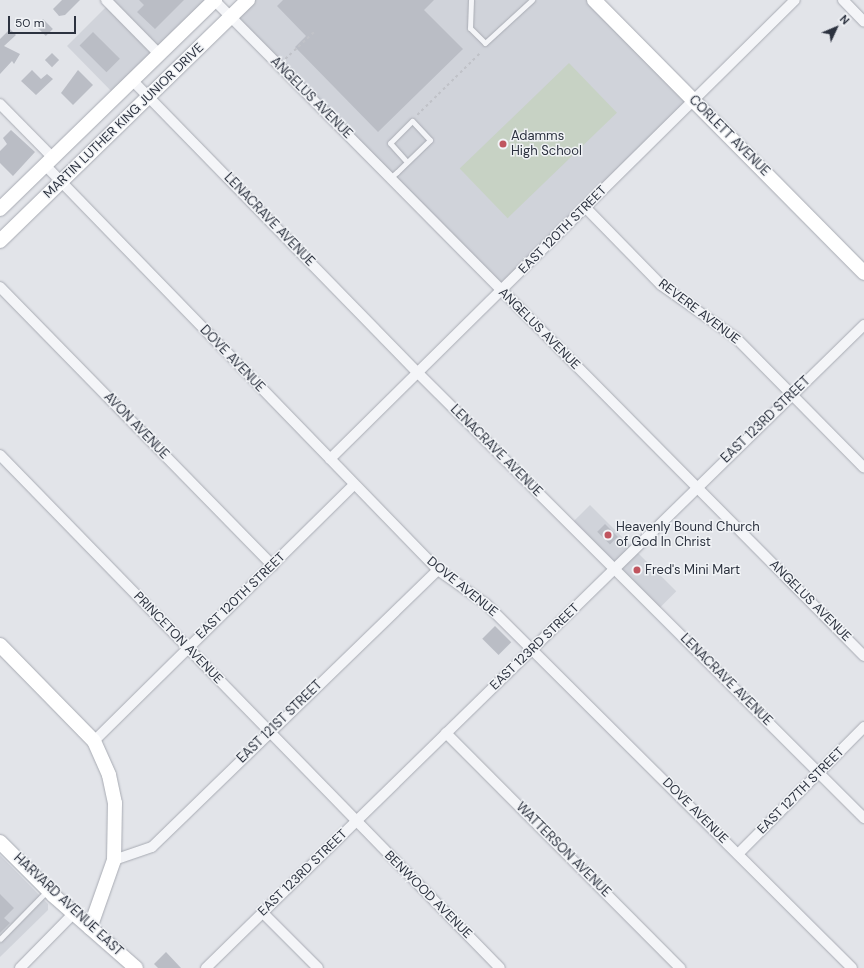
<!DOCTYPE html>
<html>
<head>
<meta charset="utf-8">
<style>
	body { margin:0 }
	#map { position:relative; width:864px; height:968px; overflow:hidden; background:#e2e4e9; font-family:"DM Sans",sans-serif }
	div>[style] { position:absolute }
	.built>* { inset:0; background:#d0d3da; transform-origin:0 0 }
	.green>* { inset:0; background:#c7d2c4; transform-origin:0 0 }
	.building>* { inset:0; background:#babdc5; transform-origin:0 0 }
	.path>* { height:1.5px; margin-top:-0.75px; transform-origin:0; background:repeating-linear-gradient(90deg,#c0c2c8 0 3px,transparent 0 6px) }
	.roads { filter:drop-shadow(0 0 1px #a8abb3) drop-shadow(0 0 1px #a8abb3) }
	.lane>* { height:5px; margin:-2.5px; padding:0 2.5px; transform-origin:2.5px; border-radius:2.5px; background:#f4f5f8 }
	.street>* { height:10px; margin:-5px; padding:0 5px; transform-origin:5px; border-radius:5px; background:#f4f5f8 }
	.secondary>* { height:14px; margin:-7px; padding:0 7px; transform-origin:7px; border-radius:7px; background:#fff }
	.dots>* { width:11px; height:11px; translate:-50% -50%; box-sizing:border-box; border:2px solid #f1f3f6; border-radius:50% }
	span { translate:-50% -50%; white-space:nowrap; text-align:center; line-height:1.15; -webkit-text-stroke:3px #f1f3f6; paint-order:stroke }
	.street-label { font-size:13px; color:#2c323f }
	.poi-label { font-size:13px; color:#2c323f }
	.left { translate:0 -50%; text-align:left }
	.north { position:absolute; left:816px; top:8px; width:40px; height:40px; -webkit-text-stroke:3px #f1f3f6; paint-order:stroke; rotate:46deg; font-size:11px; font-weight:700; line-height:16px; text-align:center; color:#2c323f }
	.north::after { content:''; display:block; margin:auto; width:14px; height:18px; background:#2c323f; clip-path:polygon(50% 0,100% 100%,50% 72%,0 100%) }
	.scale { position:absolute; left:8px; top:16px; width:68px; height:18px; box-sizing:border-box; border:2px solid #2c323f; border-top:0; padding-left:5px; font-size:12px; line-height:14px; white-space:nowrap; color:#2c323f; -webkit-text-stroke:3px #f1f3f6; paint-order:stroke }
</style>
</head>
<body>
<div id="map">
	<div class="built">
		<i style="clip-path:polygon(113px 0,215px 0,116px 96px,67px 46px)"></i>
		<i style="clip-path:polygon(248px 0,594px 0,694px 101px,501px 291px,231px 17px)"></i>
		<i style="left:590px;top:505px;width:122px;height:28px;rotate:45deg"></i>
		<i style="clip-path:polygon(0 855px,48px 904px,48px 910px,0 957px)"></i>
	</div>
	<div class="green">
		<i style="left:569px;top:63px;width:69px;height:152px;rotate:46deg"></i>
	</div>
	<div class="building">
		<i style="clip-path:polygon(62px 0,80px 0,65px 15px,59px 16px,53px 9px)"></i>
		<i style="clip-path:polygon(139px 0,184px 0,155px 29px,137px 12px,144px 5px)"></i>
		<i style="clip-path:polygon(283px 0,434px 0,424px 10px,463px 49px,378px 132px,295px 47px,306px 36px,277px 6px)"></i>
		<i style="left:43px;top:19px;width:14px;height:10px;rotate:45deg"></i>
		<i style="clip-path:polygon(10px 29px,16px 35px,4px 46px,20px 54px,14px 64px,12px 61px,0 74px,0 39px)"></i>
		<i style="left:93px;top:32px;width:38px;height:19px;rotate:45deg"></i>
		<i style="left:52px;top:53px;width:10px;height:10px;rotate:45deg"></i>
		<i style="clip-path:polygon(32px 70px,41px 79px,47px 74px,53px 79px,36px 95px,21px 81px)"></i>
		<i style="clip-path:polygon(78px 70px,93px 85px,73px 105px,61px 93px)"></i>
		<i style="clip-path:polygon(11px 130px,35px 152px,13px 176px,0 163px,0 151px,7px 144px,3px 138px)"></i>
		<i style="left:605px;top:524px;width:18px;height:11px;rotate:45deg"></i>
		<i style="left:495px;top:626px;width:23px;height:18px;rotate:45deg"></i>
		<i style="clip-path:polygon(0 894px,14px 908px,4px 918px,10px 923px,0 933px)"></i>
		<i style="clip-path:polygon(166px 952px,181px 968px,158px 968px,154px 964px)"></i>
	</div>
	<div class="path">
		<i style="left:285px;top:59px;width:41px;rotate:-43deg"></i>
		<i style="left:417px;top:115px;width:88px;rotate:-44.5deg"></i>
	</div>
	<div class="roads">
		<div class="lane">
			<i style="left:471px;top:0;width:28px;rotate:92deg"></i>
			<i style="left:470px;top:28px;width:21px;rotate:45deg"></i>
			<i style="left:485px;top:43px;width:64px;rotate:-42.5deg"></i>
			<i style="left:390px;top:178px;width:9px;rotate:-41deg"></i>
			<i style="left:397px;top:172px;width:46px;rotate:-44.1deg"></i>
			<i style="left:430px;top:140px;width:26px;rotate:-133deg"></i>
			<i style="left:412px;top:121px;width:31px;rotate:135deg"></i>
			<i style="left:390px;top:143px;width:25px;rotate:48deg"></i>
			<i style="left:0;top:939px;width:67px;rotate:-45.6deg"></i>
		</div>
		<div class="street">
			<i style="left:106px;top:0;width:76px;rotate:45.5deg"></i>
			<i style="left:843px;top:0;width:30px;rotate:46deg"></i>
			<i style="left:215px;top:1px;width:922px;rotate:45.26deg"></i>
			<i style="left:132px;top:80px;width:411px;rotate:45.7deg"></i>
			<i style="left:419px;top:374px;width:629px;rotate:44.94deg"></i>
			<i style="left:0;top:104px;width:74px;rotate:45.5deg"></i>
			<i style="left:45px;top:165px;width:564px;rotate:45.86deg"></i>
			<i style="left:438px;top:570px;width:59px;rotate:35.3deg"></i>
			<i style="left:486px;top:604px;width:516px;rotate:44.84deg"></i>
			<i style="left:585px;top:207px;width:109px;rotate:45.7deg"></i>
			<i style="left:661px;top:285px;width:92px;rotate:35.2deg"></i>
			<i style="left:736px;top:338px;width:182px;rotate:45.4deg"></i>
			<i style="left:0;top:287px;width:390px;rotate:45.6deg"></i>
			<i style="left:0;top:455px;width:716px;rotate:45.74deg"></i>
			<i style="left:330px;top:459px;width:653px;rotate:-44.63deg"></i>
			<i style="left:446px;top:733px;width:332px;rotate:45.1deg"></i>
			<i style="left:94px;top:741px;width:365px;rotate:-44.6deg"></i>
			<i style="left:738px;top:854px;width:179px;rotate:-45.2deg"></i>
			<i style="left:114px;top:860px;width:40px;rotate:-18.9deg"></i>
			<i style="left:152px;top:847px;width:398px;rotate:-44.1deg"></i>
			<i style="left:262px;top:912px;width:79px;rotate:45deg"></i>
			<i style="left:20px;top:968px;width:76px;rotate:-45.5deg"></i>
			<i style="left:206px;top:968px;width:920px;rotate:-44.34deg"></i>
		</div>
		<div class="secondary">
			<i style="left:594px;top:0;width:384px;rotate:45.3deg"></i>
			<i style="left:0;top:209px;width:300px;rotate:-44.2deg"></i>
			<i style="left:0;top:241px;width:346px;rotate:-44.2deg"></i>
			<i style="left:0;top:645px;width:134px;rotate:45.6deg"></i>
			<i style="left:94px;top:741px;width:37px;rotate:66deg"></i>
			<i style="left:109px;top:775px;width:29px;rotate:78deg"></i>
			<i style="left:115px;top:803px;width:57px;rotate:91deg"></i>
			<i style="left:114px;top:860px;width:72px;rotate:109.4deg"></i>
			<i style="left:0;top:842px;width:76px;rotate:45deg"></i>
			<i style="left:54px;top:896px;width:109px;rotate:41.3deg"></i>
		</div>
	</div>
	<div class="dots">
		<i style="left:503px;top:144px;background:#c0555f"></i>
		<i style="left:608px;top:535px;background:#c0555f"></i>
		<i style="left:637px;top:570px;background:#c0555f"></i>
	</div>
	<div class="street-label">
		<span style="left:311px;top:98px;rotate:45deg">ANGELUS AVENUE</span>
		<span style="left:124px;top:121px;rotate:-44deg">MARTIN LUTHER KING JUNIOR DRIVE</span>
		<span style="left:729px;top:136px;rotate:45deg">CORLETT AVENUE</span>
		<span style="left:269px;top:220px;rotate:46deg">LENACRAVE AVENUE</span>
		<span style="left:563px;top:230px;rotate:-45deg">EAST 120TH STREET</span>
		<span style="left:699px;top:312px;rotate:37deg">REVERE AVENUE</span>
		<span style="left:539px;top:329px;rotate:45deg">ANGELUS AVENUE</span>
		<span style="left:232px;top:359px;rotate:46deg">DOVE AVENUE</span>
		<span style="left:766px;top:420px;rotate:-44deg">EAST 123RD STREET</span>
		<span style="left:136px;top:426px;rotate:46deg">AVON AVENUE</span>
		<span style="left:496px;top:451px;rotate:45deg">LENACRAVE AVENUE</span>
		<span style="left:462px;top:587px;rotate:39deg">DOVE AVENUE</span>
		<span style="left:241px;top:596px;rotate:-44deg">EAST 120TH STREET</span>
		<span style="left:810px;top:601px;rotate:45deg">ANGELUS AVENUE</span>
		<span style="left:178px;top:638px;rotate:46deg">PRINCETON AVENUE</span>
		<span style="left:535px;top:647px;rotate:-44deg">EAST 123RD STREET</span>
		<span style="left:726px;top:680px;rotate:45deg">LENACRAVE AVENUE</span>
		<span style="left:280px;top:722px;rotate:-44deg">EAST 121ST STREET</span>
		<span style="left:801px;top:791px;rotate:-45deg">EAST 127TH STREET</span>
		<span style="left:695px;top:811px;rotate:45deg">DOVE AVENUE</span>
		<span style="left:563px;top:850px;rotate:45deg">WATTERSON AVENUE</span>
		<span style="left:303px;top:873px;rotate:-44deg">EAST 123RD STREET</span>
		<span style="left:428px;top:895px;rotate:45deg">BENWOOD AVENUE</span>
		<span style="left:68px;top:905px;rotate:43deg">HARVARD AVENUE EAST</span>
	</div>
	<div class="poi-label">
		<span class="left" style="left:511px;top:144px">Adamms<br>High School</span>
		<span class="left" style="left:616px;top:535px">Heavenly Bound Church<br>of God In Christ</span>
		<span class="left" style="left:645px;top:570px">Fred's Mini Mart</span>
	</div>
	<div class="north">N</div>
	<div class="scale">50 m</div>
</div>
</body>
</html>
